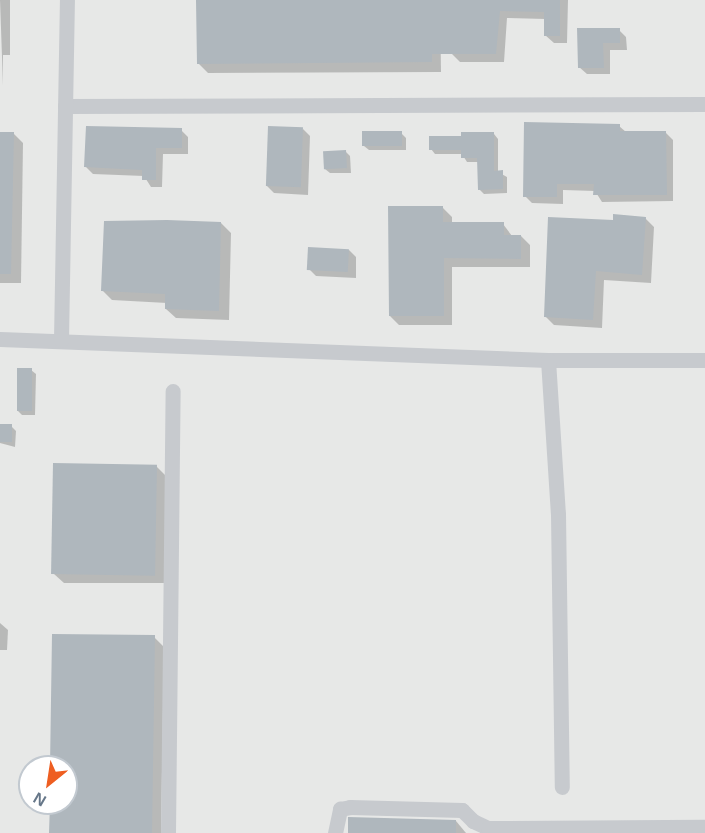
<!DOCTYPE html>
<html>
<head>
<meta charset="utf-8">
<style>
	body { margin:0 }
	#map { position:relative; width:705px; height:833px; overflow:hidden; background:#f9f9f6; font-family:Arial,sans-serif }
	div>[style] { position:absolute }
	.built>* { inset:0; background:#e7e8e7 }
	.shadow>* { inset:0; background:#0003 }
	.building>* { inset:0; background:#afb7bd; transform-origin:0 0 }
	.minor>* { height:15px; margin:-7.5px; padding:0 7.5px; transform-origin:7.5px; border-radius:7.5px; background:#c7cace }
	span { translate:-50% -50%; white-space:nowrap; text-align:center; line-height:1.15; -webkit-text-stroke:6px #fff; paint-order:stroke }
	.north { position:absolute; left:18px; top:755px; width:60px; height:60px; box-sizing:border-box; background:#fff; border:2px solid #c2c9d0; border-radius:50%; rotate:210deg; font-size:16px; font-weight:700; line-height:24px; text-align:center; color:#667789 }
	.north::after { content:''; display:block; margin:auto; width:21px; height:27px; background:#ee5e21; clip-path:polygon(50% 0,100% 100%,50% 72%,0 100%) }
</style>
</head>
<body>
<div id="map">
	<div class="built">
		<i style="clip-path:polygon(evenodd,0 0,705px 0,705px 833px,0 833px,0 0,30px 767px,66px 767px,66px 803px,30px 803px,30px 767px)"></i>
	</div>
	<div class="shadow">
		<i style="clip-path:polygon(0 0,10px 0,10px 55px,3px 55px,3px 86px)"></i>
		<i style="clip-path:polygon(197px 0,440px 0,441px 72px,208px 73px,198px 63px)"></i>
		<i style="clip-path:polygon(453px 0,568px 0,567px 43px,554px 43px,545px 35px,545px 19px,507px 18px,504px 62px,460px 62px,452px 54px)"></i>
		<i style="clip-path:polygon(579px 30px,619px 30px,626px 37px,627px 50px,610px 50px,610px 74px,587px 74px,579px 67px)"></i>
		<i style="clip-path:polygon(619px 126px,626px 132px,665px 132px,673px 140px,673px 201px,602px 202px,595px 191px,563px 190px,563px 204px,532px 203px,525px 196px)"></i>
		<i style="clip-path:polygon(303px 129px,310px 136px,308px 195px,274px 193px,267px 186px)"></i>
		<i style="clip-path:polygon(181px 130px,188px 137px,188px 154px,163px 154px,162px 187px,151px 187px,144px 176px,93px 174px,86px 167px)"></i>
		<i style="clip-path:polygon(0 133px,13px 133px,23px 143px,21px 283px,0 283px)"></i>
		<i style="clip-path:polygon(401px 133px,406px 138px,406px 150px,369px 150px,364px 146px)"></i>
		<i style="clip-path:polygon(494px 134px,498px 139px,498px 172px,507px 177px,507px 193px,484px 194px,479px 189px,479px 162px,467px 162px,462px 154px,435px 154px,431px 149px,431px 138px)"></i>
		<i style="clip-path:polygon(345px 151px,350px 156px,351px 173px,330px 173px,325px 169px)"></i>
		<i style="clip-path:polygon(443px 208px,452px 217px,452px 223px,503px 224px,512px 236px,521px 236px,530px 245px,530px 267px,452px 267px,452px 325px,399px 325px,390px 316px)"></i>
		<i style="clip-path:polygon(645px 218px,654px 227px,651px 283px,604px 280px,602px 328px,554px 325px,545px 316px,614px 221px)"></i>
		<i style="clip-path:polygon(221px 223px,231px 233px,229px 320px,176px 318px,166px 309px,167px 303px,112px 300px,103px 291px)"></i>
		<i style="clip-path:polygon(349px 250px,356px 257px,356px 278px,316px 276px,309px 269px)"></i>
		<i style="clip-path:polygon(31px 370px,36px 374px,35px 415px,22px 415px,17px 410px)"></i>
		<i style="clip-path:polygon(0 426px,11px 426px,16px 431px,15px 447px,0 443px)"></i>
		<i style="clip-path:polygon(156px 466px,166px 476px,165px 583px,64px 583px,54px 574px)"></i>
		<i style="clip-path:polygon(0 623px,8px 630px,7px 650px,0 650px)"></i>
		<i style="clip-path:polygon(53px 635px,154px 637px,164px 647px,161px 833px,51px 833px,51px 803px,66px 803px,66px 767px,52px 767px)"></i>
		<i style="clip-path:polygon(456px 821px,466px 833px,350px 833px)"></i>
	</div>
	<div class="building">
		<i style="clip-path:polygon(196px 0,560px 0,560px 36px,544px 36px,544px 12px,500px 11px,496px 54px,432px 54px,432px 62px,197px 64px)"></i>
		<i style="clip-path:polygon(577px 28px,620px 28px,620px 43px,603px 43px,604px 68px,578px 68px)"></i>
		<i style="clip-path:polygon(524px 122px,620px 124px,620px 131px,666px 131px,667px 195px,593px 195px,594px 184px,557px 184px,557px 197px,523px 197px)"></i>
		<i style="clip-path:polygon(86px 126px,182px 128px,182px 148px,156px 148px,156px 180px,142px 180px,142px 170px,84px 167px)"></i>
		<i style="left:268px;top:126px;width:35px;height:60px;rotate:2deg"></i>
		<i style="left:362px;top:131px;width:40px;height:15px"></i>
		<i style="clip-path:polygon(0 132px,14px 132px,11px 274px,0 274px)"></i>
		<i style="clip-path:polygon(461px 132px,494px 132px,494px 171px,503px 170px,503px 189px,478px 190px,477px 158px,461px 158px,461px 150px,429px 150px,429px 136px,461px 136px)"></i>
		<i style="left:346px;top:150px;width:18px;height:23px;rotate:87deg"></i>
		<i style="clip-path:polygon(388px 206px,443px 206px,443px 222px,504px 222px,504px 235px,521px 235px,521px 259px,444px 258px,444px 316px,389px 316px)"></i>
		<i style="clip-path:polygon(613px 214px,646px 217px,642px 275px,596px 271px,593px 320px,544px 317px,548px 217px,613px 220px)"></i>
		<i style="clip-path:polygon(167px 220px,221px 222px,219px 311px,165px 309px,165px 294px,101px 291px,104px 221px)"></i>
		<i style="left:308px;top:247px;width:41px;height:23px;rotate:3deg"></i>
		<i style="left:17px;top:368px;width:15px;height:43px"></i>
		<i style="left:0;top:424px;width:12px;height:18px"></i>
		<i style="left:53px;top:463px;width:104px;height:111px;rotate:1deg"></i>
		<i style="clip-path:polygon(52px 634px,155px 635px,152px 833px,49px 833px,50px 803px,66px 803px,66px 767px,50px 767px)"></i>
		<i style="clip-path:polygon(348px 817px,456px 820px,456px 833px,348px 833px)"></i>
	</div>
	<div class="minor">
		<i style="left:65px;top:106px;width:640px;rotate:-0.18deg"></i>
		<i style="left:0;top:339px;width:548px;rotate:2.19deg"></i>
		<i style="left:548px;top:360px;width:157px"></i>
		<i style="left:61px;top:340px;width:340px;rotate:-89deg"></i>
		<i style="left:548px;top:360px;width:154px;rotate:86.3deg"></i>
		<i style="left:558px;top:514px;width:273px;rotate:89.2deg"></i>
		<i style="left:168px;top:833px;width:442px;rotate:-89.4deg"></i>
		<i style="left:335px;top:833px;width:25px;rotate:-78deg"></i>
		<i style="left:340px;top:809px;width:10px;rotate:-11deg"></i>
		<i style="left:350px;top:807px;width:112px;rotate:1.5deg"></i>
		<i style="left:462px;top:810px;width:16px;rotate:45deg"></i>
		<i style="left:473px;top:821px;width:17px;rotate:25deg"></i>
		<i style="left:488px;top:828px;width:217px;rotate:-0.3deg"></i>
	</div>
	<div class="north">N</div>
</div>
</body>
</html>
